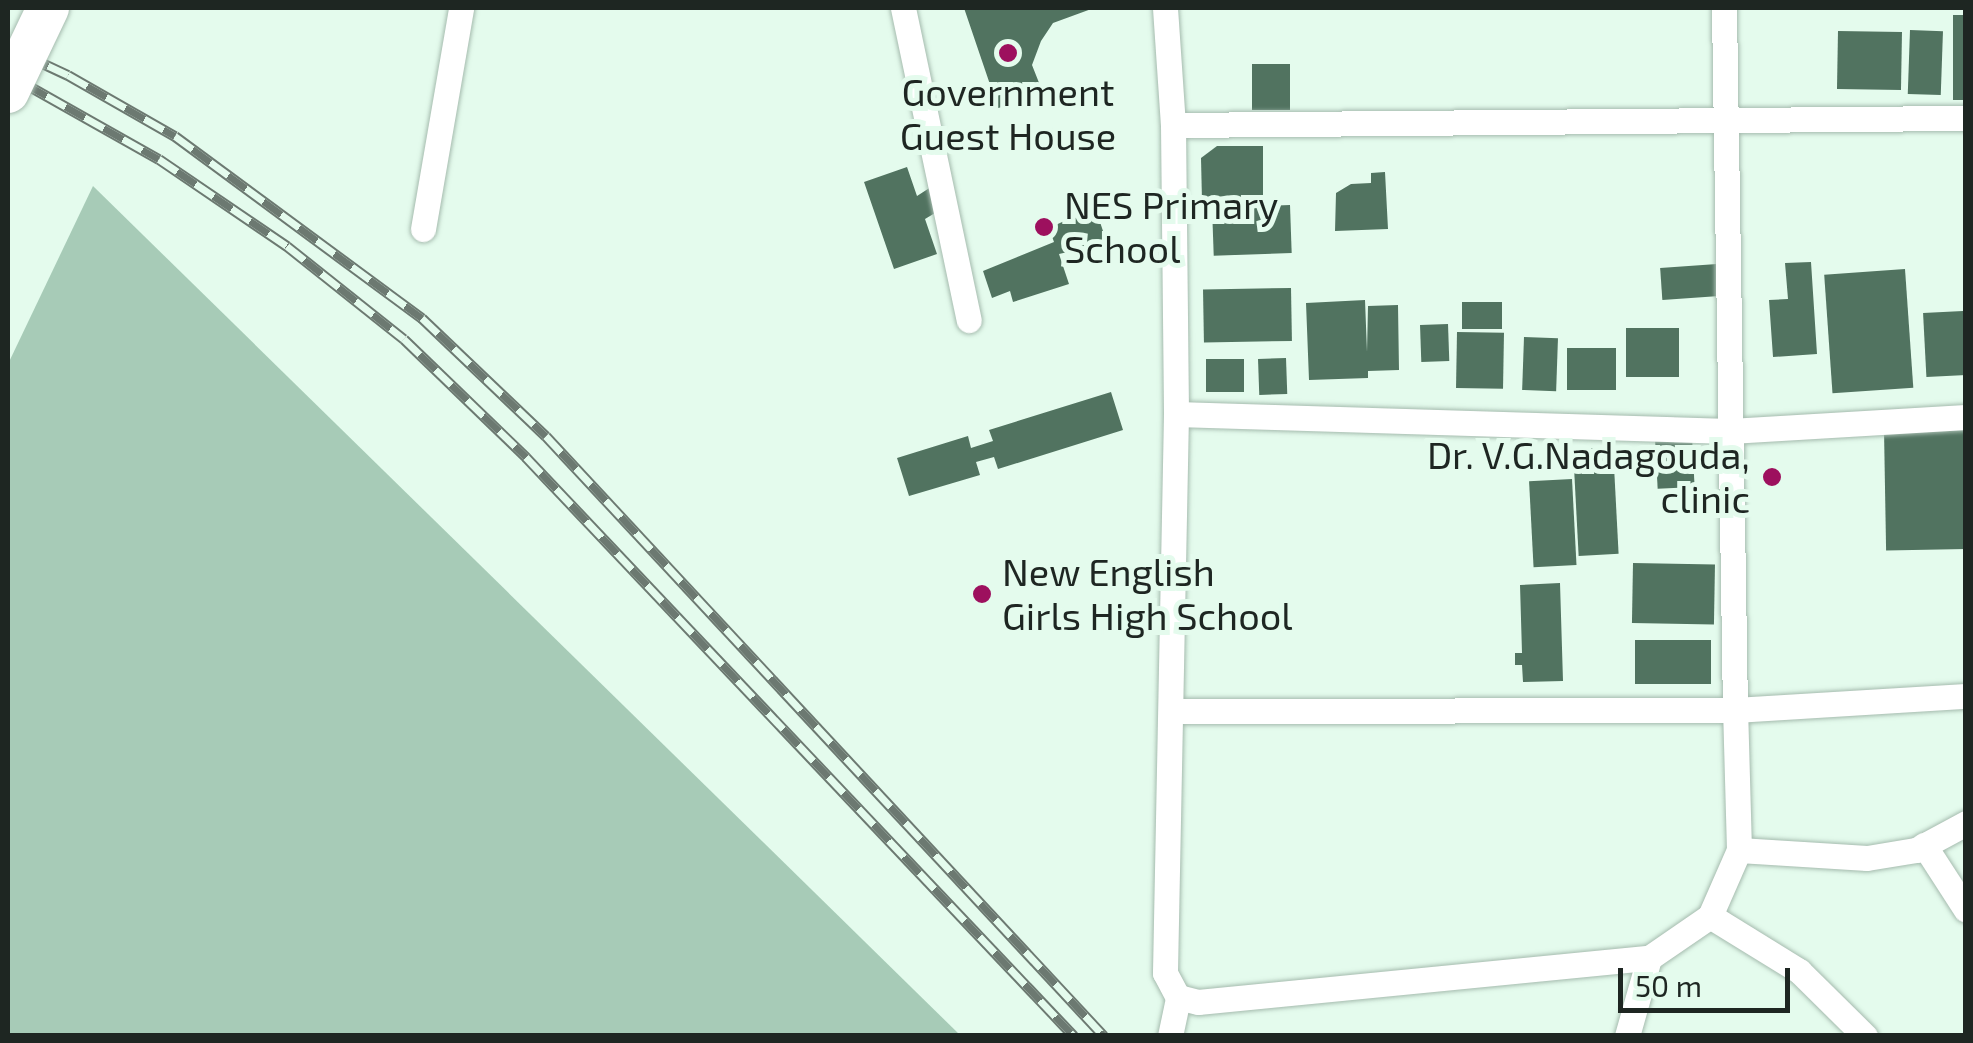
<!DOCTYPE html>
<html>
<head>
<meta charset="utf-8">
<style>
	body { margin:0 }
	#map { position:relative; width:1973px; height:1043px; overflow:hidden; background:#e4fbed; font-family:"Exo 2",sans-serif }
	div>[style] { position:absolute }
	.green>* { inset:0; background:#a7cbb7 }
	.building>* { inset:0; background:#517360; transform-origin:0 0 }
	.roads { filter:drop-shadow(0 0 2px #a5bbae) drop-shadow(0 0 2px #a5bbae) }
	.minor>* { height:25px; margin:-12.5px; padding:0 12.5px; transform-origin:12.5px; border-radius:12.5px; background:#fff }
	.rail>* { height:11px; margin-top:-5.5px; transform-origin:0; background:repeating-linear-gradient(90deg,#e4fbed 0 22px,#6c7971 0 44px); box-sizing:border-box; border-block:2px solid #6c7971 }
	.bridges { filter:drop-shadow(0 0 2px #a5bbae) drop-shadow(0 0 2px #a5bbae) }
	.primary-bridge>* { height:42px; margin:-21px; padding:0 21px; transform-origin:21px; border-radius:21px; background:#fff }
	.dots>* { width:28px; height:28px; translate:-50% -50%; box-sizing:border-box; border:5px solid #e4fbed; border-radius:50% }
	span { translate:-50% -50%; white-space:nowrap; text-align:center; line-height:1.15; -webkit-text-stroke:10px #e4fbed; paint-order:stroke }
	.poi-label { font-size:38px; color:#1e2622 }
	.left { translate:0 -50%; text-align:left }
	.right { translate:-100% -50%; text-align:right }
	.frame { position:absolute; inset:0; border:10px solid #1e2622; pointer-events:none }
	.scale { position:absolute; left:1618px; top:968px; width:172px; height:45px; box-sizing:border-box; border:5px solid #1e2622; border-top:0; padding-left:12px; font-size:30px; line-height:35px; white-space:nowrap; color:#1e2622; -webkit-text-stroke:8px #e4fbed; paint-order:stroke }
</style>
</head>
<body>
<div id="map">
	<div class="green">
		<i style="clip-path:polygon(93px 186px,960px 1035px,8px 1035px,8px 364px)"></i>
	</div>
	<div class="building">
		<i style="clip-path:polygon(964px 8px,1094px 8px,1053px 23px,1041px 41px,1032px 65px,1045px 98px,998px 108px)"></i>
		<i style="left:1953px;top:15px;width:13px;height:85px"></i>
		<i style="left:1910px;top:30px;width:33px;height:64px;rotate:2deg"></i>
		<i style="left:1838px;top:31px;width:64px;height:58px;rotate:1deg"></i>
		<i style="left:1252px;top:64px;width:38px;height:46px"></i>
		<i style="clip-path:polygon(1217px 146px,1263px 146px,1263px 200px,1202px 201px,1201px 158px)"></i>
		<i style="clip-path:polygon(907px 167px,917px 196px,931px 187px,935px 213px,925px 219px,937px 254px,894px 269px,864px 182px)"></i>
		<i style="clip-path:polygon(1385px 172px,1388px 229px,1335px 231px,1336px 193px,1351px 184px,1371px 183px,1371px 173px)"></i>
		<i style="left:1290px;top:205px;width:48px;height:78px;rotate:88deg"></i>
		<i style="clip-path:polygon(1095px 207px,1107px 243px,1059px 254px,1069px 284px,1013px 302px,1010px 291px,992px 298px,983px 271px,1054px 242px,1049px 228px)"></i>
		<i style="clip-path:polygon(1811px 262px,1817px 354px,1773px 357px,1769px 300px,1788px 299px,1785px 263px)"></i>
		<i style="left:1717px;top:264px;width:32px;height:57px;rotate:86deg"></i>
		<i style="left:1905px;top:269px;width:119px;height:81px;rotate:86deg"></i>
		<i style="left:1291px;top:288px;width:53px;height:88px;rotate:89deg"></i>
		<i style="clip-path:polygon(1365px 300px,1367px 352px,1368px 306px,1398px 305px,1399px 370px,1368px 371px,1368px 378px,1309px 380px,1306px 303px)"></i>
		<i style="left:1462px;top:302px;width:40px;height:27px"></i>
		<i style="left:1963px;top:311px;width:64px;height:40px;rotate:87deg"></i>
		<i style="left:1448px;top:324px;width:37px;height:28px;rotate:88deg"></i>
		<i style="left:1679px;top:328px;width:49px;height:53px;rotate:90deg"></i>
		<i style="left:1457px;top:332px;width:47px;height:56px;rotate:1deg"></i>
		<i style="left:1524px;top:337px;width:34px;height:53px;rotate:2deg"></i>
		<i style="left:1616px;top:348px;width:42px;height:49px;rotate:90deg"></i>
		<i style="left:1286px;top:358px;width:36px;height:28px;rotate:88deg"></i>
		<i style="left:1244px;top:359px;width:33px;height:38px;rotate:90deg"></i>
		<i style="clip-path:polygon(1111px 392px,1123px 430px,998px 469px,994px 457px,976px 462px,980px 475px,909px 496px,897px 458px,968px 436px,971px 448px,993px 441px,989px 430px)"></i>
		<i style="left:1964px;top:429px;width:120px;height:80px;rotate:89deg"></i>
		<i style="left:1692px;top:437px;width:50px;height:37px;rotate:87deg"></i>
		<i style="left:1613px;top:447px;width:107px;height:40px;rotate:87deg"></i>
		<i style="left:1572px;top:479px;width:86px;height:43px;rotate:87deg"></i>
		<i style="left:1633px;top:563px;width:82px;height:60px;rotate:1deg"></i>
		<i style="clip-path:polygon(1560px 583px,1563px 681px,1523px 682px,1522px 665px,1515px 665px,1515px 653px,1522px 653px,1520px 585px)"></i>
		<i style="left:1635px;top:640px;width:76px;height:44px"></i>
	</div>
	<div class="roads">
		<div class="minor">
			<i style="left:903px;top:8px;width:319px;rotate:78.1deg"></i>
			<i style="left:1165px;top:8px;width:117px;rotate:86.1deg"></i>
			<i style="left:1173px;top:125px;width:289px;rotate:89.4deg"></i>
			<i style="left:1176px;top:414px;width:554px;rotate:1.76deg"></i>
			<i style="left:1730px;top:431px;width:236px;rotate:-3.4deg"></i>
			<i style="left:1173px;top:125px;width:793px;rotate:-0.51deg"></i>
			<i style="left:423px;top:229px;width:224px;rotate:-80.2deg"></i>
			<i style="left:1176px;top:414px;width:559px;rotate:91.13deg"></i>
			<i style="left:1165px;top:973px;width:27px;rotate:62deg"></i>
			<i style="left:1178px;top:997px;width:21px;rotate:14deg"></i>
			<i style="left:1198px;top:1002px;width:453px;rotate:-5.6deg"></i>
			<i style="left:1649px;top:958px;width:74px;rotate:-34.5deg"></i>
			<i style="left:1710px;top:916px;width:105px;rotate:31.7deg"></i>
			<i style="left:1799px;top:971px;width:93px;rotate:44.6deg"></i>
			<i style="left:1171px;top:711px;width:564px;rotate:-0.1deg"></i>
			<i style="left:1735px;top:710px;width:702px;rotate:-90.9deg"></i>
			<i style="left:1924px;top:845px;width:77px;rotate:57.1deg"></i>
			<i style="left:1739px;top:850px;width:128px;rotate:3.6deg"></i>
			<i style="left:1867px;top:858px;width:50px;rotate:-9.3deg"></i>
			<i style="left:1916px;top:850px;width:57px;rotate:-28.4deg"></i>
			<i style="left:1710px;top:916px;width:72px;rotate:-66.3deg"></i>
			<i style="left:1739px;top:850px;width:140px;rotate:-91.6deg"></i>
			<i style="left:1735px;top:710px;width:231px;rotate:-3.5deg"></i>
			<i style="left:1170px;top:1036px;width:40px;rotate:-78deg"></i>
			<i style="left:1627px;top:1036px;width:81px;rotate:-74.2deg"></i>
		</div>
	</div>
	<div class="rail">
		<i style="left:8px;top:47px;width:66px;rotate:25deg"></i>
		<i style="left:68px;top:75px;width:123px;rotate:29.7deg"></i>
		<i style="left:175px;top:136px;width:307px;rotate:36.4deg"></i>
		<i style="left:422px;top:318px;width:171px;rotate:43.6deg"></i>
		<i style="left:546px;top:436px;width:819px;rotate:47.08deg"></i>
		<i style="left:8px;top:74px;width:173px;rotate:29.4deg"></i>
		<i style="left:159px;top:159px;width:155px;rotate:34.2deg"></i>
		<i style="left:287px;top:246px;width:149px;rotate:38.5deg"></i>
		<i style="left:404px;top:339px;width:170px;rotate:44deg"></i>
		<i style="left:526px;top:457px;width:797px;rotate:46.58deg"></i>
	</div>
	<div class="bridges">
		<div class="primary-bridge">
			<i style="left:8px;top:92px;width:93px;rotate:-64.5deg"></i>
		</div>
	</div>
	<div class="dots">
		<i style="left:1008px;top:53px;background:#9d105e"></i>
		<i style="left:1044px;top:227px;background:#9d105e"></i>
		<i style="left:1772px;top:477px;background:#9d105e"></i>
		<i style="left:982px;top:594px;background:#9d105e"></i>
	</div>
	<div class="poi-label">
		<span style="left:1008px;top:114px">Government<br>Guest House</span>
		<span class="left" style="left:1064px;top:227px">NES Primary<br>School</span>
		<span class="right" style="left:1750px;top:477px">Dr. V.G.Nadagouda,<br>clinic</span>
		<span class="left" style="left:1002px;top:594px">New English<br>Girls High School</span>
	</div>
	<div class="frame"></div>
	<div class="scale">50 m</div>
</div>
</body>
</html>
